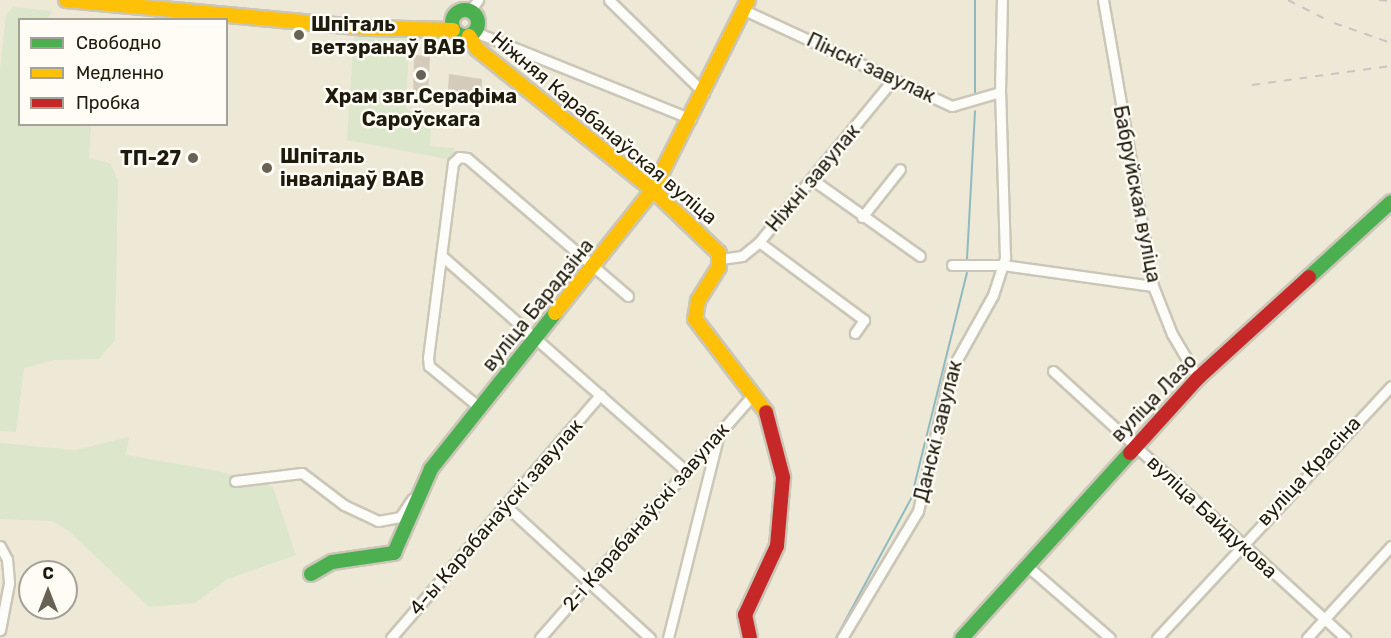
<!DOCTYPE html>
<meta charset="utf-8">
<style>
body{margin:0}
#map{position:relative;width:1391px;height:638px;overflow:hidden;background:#eee9d6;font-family:Rubik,sans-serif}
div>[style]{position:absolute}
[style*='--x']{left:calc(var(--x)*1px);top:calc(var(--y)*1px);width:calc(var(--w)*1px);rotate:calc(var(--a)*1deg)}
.green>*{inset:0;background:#dbe6ca}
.stream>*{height:2px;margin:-1px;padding:0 1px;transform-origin:1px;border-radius:1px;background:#8ebac0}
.building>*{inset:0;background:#d5cbbb}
.roads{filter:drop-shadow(2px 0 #cbc6b7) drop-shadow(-2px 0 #cbc6b7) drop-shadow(0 2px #cbc6b7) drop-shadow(0 -2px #cbc6b7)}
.street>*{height:9px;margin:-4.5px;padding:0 4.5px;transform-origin:4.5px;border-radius:4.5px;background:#fcfcf9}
.fast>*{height:14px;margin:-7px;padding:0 7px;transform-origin:7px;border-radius:7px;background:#4caf50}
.fast>.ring{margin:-7px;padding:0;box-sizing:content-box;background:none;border:14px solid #4caf50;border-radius:50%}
.slow>*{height:14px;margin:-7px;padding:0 7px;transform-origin:7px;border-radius:7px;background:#ffc107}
.jam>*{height:14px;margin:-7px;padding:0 7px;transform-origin:7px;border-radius:7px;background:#c62828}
.rail>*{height:2px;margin-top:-1px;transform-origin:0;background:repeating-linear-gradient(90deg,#c6c5c0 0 8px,transparent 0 16px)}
.dots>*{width:16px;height:16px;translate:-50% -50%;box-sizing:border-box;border:3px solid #fefcf5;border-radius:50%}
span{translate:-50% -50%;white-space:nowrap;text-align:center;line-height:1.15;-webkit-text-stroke:5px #fefcf5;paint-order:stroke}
.poi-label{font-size:20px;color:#1e1a0d;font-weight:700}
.left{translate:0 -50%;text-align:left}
.right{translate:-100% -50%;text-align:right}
.street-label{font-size:20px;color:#1e1a0d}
.legend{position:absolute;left:18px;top:18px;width:210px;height:108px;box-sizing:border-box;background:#fefcf5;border:2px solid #a4a298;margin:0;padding:8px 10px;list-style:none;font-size:18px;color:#1e1a0d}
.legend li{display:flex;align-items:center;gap:12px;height:30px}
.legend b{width:30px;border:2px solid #a4a298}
.north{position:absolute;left:18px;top:560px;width:60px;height:60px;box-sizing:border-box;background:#fefcf5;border:2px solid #a4a298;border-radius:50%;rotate:0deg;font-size:16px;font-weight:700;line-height:24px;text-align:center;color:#1e1a0d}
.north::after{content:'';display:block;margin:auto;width:21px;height:27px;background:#676253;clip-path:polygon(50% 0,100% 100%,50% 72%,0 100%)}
</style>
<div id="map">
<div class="green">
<i style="clip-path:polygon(13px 7px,52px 11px,47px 19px,20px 20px,20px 124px,91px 125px,89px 158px,110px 163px,118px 180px,115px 340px,99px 359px,55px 360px,24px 368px,16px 432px,0 431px,0 71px,6px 15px)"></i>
<i style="clip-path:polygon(354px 35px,409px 38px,406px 109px,431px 121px,430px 146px,455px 148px,452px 160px,347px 140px)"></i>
<i style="clip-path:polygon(129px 437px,126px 455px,218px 471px,273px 487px,296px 555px,228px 579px,195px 603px,149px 607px,69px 531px,52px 521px,0 519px,0 443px,76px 450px)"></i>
</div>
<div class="stream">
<i style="--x:975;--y:93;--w:93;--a:-90"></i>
<i style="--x:967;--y:259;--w:148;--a:-86.9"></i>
<i style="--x:836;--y:638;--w:158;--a:-61.7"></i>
<i style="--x:911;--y:499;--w:233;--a:-76.1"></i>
</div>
<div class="building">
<i style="clip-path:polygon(414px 55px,430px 56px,428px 95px,413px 94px)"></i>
<i style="clip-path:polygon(449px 74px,482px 79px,481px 102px,447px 104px)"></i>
</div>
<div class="roads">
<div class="street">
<i style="--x:609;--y:0;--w:133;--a:44.4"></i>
<i style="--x:1103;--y:0;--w:290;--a:80.1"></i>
<i style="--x:1153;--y:286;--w:52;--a:68.4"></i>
<i style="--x:1172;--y:334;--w:51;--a:59.4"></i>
<i style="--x:744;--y:10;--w:229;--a:24.8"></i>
<i style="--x:952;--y:106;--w:50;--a:-16.3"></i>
<i style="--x:470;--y:11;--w:14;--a:-54"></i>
<i style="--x:475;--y:32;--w:233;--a:21.9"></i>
<i style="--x:813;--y:180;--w:131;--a:35.4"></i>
<i style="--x:862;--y:217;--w:61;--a:-51.6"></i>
<i style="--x:759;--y:242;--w:131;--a:36.6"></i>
<i style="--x:864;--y:320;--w:16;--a:125"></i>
<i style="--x:442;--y:256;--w:322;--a:41.4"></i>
<i style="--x:721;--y:259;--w:21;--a:-8"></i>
<i style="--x:742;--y:256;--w:22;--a:-39"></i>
<i style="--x:759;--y:242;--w:212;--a:-50.5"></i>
<i style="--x:952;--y:265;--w:51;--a:0"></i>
<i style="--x:1003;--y:265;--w:151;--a:8"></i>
<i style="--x:1053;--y:371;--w:396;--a:42.4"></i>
<i style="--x:479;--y:407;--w:65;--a:-140.6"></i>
<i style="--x:429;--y:366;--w:8;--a:-97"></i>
<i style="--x:428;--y:358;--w:197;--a:-82.7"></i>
<i style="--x:453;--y:163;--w:8;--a:-45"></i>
<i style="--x:459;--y:157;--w:8;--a:7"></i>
<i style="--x:467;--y:158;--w:212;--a:40.6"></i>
<i style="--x:235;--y:481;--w:67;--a:-6.8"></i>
<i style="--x:302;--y:473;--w:53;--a:37.3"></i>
<i style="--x:344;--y:505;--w:38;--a:25"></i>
<i style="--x:378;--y:521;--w:22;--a:-10"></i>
<i style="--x:400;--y:517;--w:22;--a:-56"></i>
<i style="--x:507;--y:507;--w:194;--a:42.5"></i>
<i style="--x:0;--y:546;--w:15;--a:62"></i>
<i style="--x:7;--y:559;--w:24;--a:85"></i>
<i style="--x:9;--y:583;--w:48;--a:100.8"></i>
<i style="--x:1026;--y:565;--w:111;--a:41"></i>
<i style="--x:391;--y:638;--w:321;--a:-49.3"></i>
<i style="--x:540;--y:638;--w:322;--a:-48.8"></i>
<i style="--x:668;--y:638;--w:210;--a:-76"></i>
<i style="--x:842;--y:638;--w:148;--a:-59.1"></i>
<i style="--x:918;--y:511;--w:143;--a:-77"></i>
<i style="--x:950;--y:372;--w:88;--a:-60.8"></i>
<i style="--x:993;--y:295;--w:40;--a:-72"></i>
<i style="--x:1005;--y:257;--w:165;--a:-91.7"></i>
<i style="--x:1000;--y:92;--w:92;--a:-88.8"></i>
<i style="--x:1157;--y:638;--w:344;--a:-47.1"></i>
<i style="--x:1307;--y:638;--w:125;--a:-47.6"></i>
</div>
<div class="fast">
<i class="ring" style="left:452px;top:10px;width:12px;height:12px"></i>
<i style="--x:1309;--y:277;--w:111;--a:-42.4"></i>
<i style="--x:311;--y:574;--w:24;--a:-30"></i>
<i style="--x:332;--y:562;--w:63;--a:-8.3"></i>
<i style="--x:394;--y:553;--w:92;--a:-66.2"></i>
<i style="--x:431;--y:469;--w:199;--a:-51.5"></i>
<i style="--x:962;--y:638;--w:250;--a:-47.8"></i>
</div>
<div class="slow">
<i style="--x:66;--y:0;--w:303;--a:5.3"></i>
<i style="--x:368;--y:28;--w:85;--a:1.3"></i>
<i style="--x:469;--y:36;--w:15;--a:58"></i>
<i style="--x:477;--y:49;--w:226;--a:38.7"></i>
<i style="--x:653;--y:190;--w:91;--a:43.7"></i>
<i style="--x:719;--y:253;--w:14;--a:90"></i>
<i style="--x:719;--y:267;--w:40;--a:122"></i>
<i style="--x:698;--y:301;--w:18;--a:99"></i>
<i style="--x:695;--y:319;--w:117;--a:52.6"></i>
<i style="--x:555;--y:313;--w:157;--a:-51.5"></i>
<i style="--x:653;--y:190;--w:212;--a:-63.4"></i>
</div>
<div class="jam">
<i style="--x:1130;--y:453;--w:101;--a:-47.8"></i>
<i style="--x:1198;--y:378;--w:150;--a:-42.3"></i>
<i style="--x:750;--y:638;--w:24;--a:-102"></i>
<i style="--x:745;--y:615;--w:76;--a:-65.1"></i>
<i style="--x:777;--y:546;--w:69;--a:-85"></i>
<i style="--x:783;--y:477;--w:67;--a:-104.7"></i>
</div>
</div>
<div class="rail">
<i style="--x:1288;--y:0;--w:42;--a:27.2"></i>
<i style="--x:1379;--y:0;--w:12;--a:5"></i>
<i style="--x:1334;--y:23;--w:60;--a:19.3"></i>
<i style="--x:1252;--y:85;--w:140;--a:-7.8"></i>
</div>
<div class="dots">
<i style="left:299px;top:35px;background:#676253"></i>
<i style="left:421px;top:75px;background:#676253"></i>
<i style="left:193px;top:158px;background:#676253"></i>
<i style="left:267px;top:168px;background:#676253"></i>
</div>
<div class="poi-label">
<span class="left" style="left:311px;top:36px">Шпіталь<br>ветэранаў ВАВ</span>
<span style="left:421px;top:108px">Храм звг.Серафіма<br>Сароўскага</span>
<span class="left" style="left:280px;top:168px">Шпіталь<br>інвалідаў ВАВ</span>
<span class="right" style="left:181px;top:158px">ТП-27</span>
</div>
<div class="street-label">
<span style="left:871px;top:68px;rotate:25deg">Пінскі завулак</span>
<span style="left:604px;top:128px;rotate:40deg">Ніжняя Карабанаўская вуліца</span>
<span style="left:813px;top:178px;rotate:-50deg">Ніжні завулак</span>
<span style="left:1137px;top:194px;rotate:79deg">Бабруйская вуліца</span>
<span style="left:538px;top:305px;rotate:-51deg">вуліца Барадзіна</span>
<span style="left:1154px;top:398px;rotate:-46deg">вуліца Лазо</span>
<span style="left:938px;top:431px;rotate:-76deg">Данскі завулак</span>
<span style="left:1309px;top:471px;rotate:-47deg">вуліца Красіна</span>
<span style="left:496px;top:517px;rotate:-49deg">4-ы Карабанаўскі завулак</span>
<span style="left:646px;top:517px;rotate:-49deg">2-і Карабанаўскі завулак</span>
<span style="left:1212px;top:517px;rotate:43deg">вуліца Байдукова</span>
</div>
<ul class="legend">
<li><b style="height:8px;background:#4caf50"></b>Свободно</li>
<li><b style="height:8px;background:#ffc107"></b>Медленно</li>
<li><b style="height:8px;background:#c62828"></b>Пробка</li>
</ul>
<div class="north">С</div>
</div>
